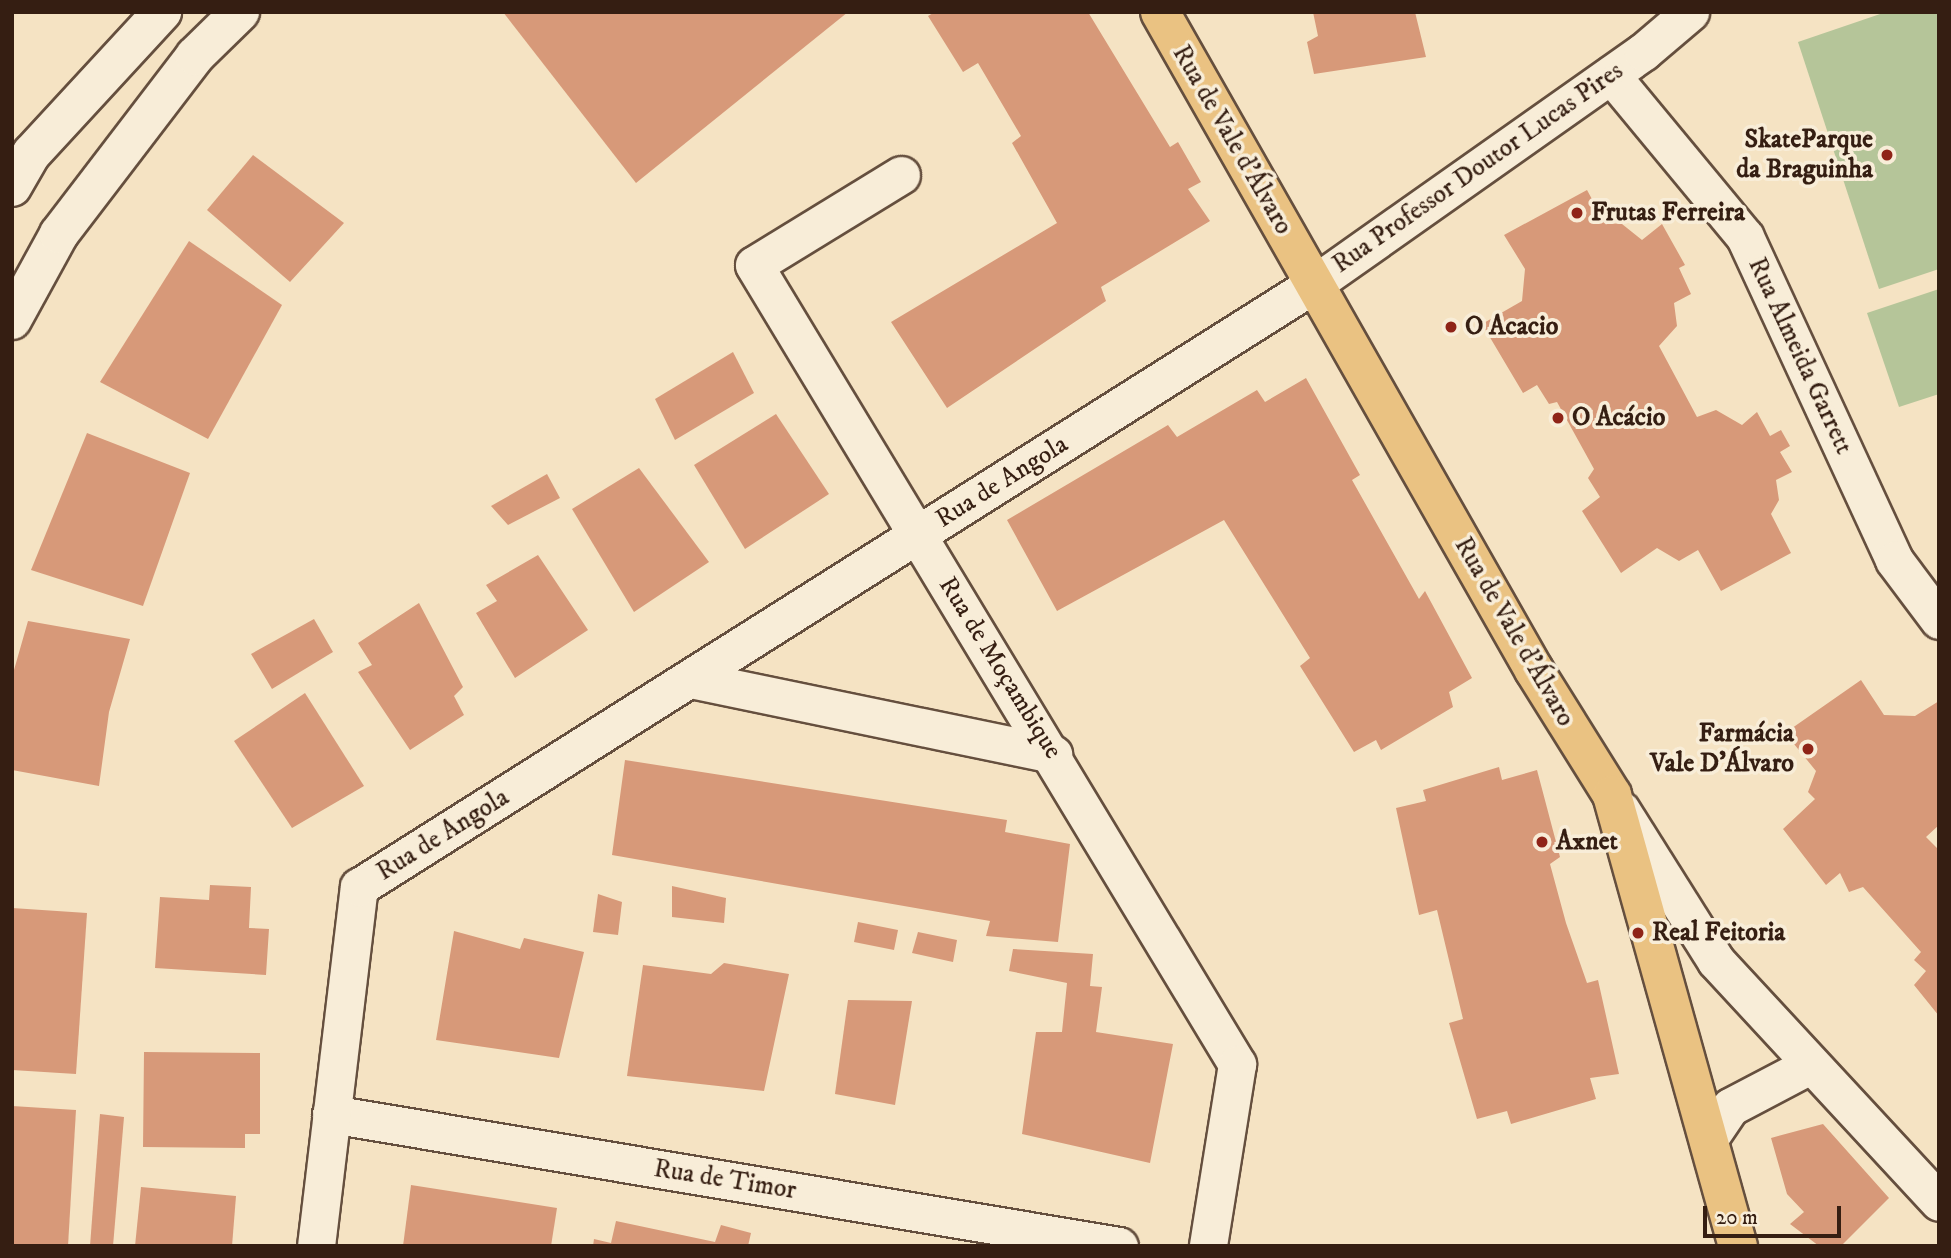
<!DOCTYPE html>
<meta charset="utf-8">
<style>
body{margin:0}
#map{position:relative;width:1951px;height:1258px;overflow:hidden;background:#f5e3c3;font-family:"IM FELL DW Pica",serif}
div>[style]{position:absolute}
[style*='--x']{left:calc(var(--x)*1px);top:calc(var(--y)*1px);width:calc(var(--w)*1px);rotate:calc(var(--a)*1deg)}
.green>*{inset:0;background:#b5c599}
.building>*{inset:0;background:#d79979}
.roads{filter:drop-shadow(2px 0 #654f3e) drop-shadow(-2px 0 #654f3e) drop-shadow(0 2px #654f3e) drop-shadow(0 -2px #654f3e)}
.street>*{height:37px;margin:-18.5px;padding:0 18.5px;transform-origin:18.5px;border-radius:18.5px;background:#f8edd8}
.secondary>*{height:38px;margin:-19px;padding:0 19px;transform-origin:19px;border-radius:19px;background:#f8edd8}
.primary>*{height:38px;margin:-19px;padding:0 19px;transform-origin:19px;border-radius:19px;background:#eac282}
.dots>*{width:19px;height:19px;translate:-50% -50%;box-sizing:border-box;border:4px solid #f8edd8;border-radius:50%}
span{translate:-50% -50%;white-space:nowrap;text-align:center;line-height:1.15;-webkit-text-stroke:7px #f8edd8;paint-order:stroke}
.street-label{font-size:26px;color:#351e12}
.poi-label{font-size:26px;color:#351e12;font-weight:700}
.right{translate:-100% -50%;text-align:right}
.left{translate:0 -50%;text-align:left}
.frame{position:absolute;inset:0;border:14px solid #351e12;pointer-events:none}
.scale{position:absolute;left:1703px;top:1206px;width:138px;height:32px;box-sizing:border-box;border:4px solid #351e12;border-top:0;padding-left:9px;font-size:21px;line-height:24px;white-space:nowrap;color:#351e12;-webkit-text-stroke:5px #f8edd8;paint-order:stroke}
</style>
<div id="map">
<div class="green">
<i style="clip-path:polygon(1886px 12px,1939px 12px,1939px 269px,1879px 289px,1798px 42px)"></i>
<i style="clip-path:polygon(1939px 289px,1939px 394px,1899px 407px,1867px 313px)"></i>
</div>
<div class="building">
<i style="clip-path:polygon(503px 12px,848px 12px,636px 183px)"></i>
<i style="clip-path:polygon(935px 12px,1088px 12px,1170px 147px,1178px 142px,1201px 182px,1188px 189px,1210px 221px,1101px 287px,1106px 301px,947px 408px,891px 322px,1057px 223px,1012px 143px,1021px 136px,978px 63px,963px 72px,928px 16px)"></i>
<i style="clip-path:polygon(1313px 12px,1415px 12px,1426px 57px,1314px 74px,1307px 42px,1318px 36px)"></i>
<i style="clip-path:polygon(253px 155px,344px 223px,290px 282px,207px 210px)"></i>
<i style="clip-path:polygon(1587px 190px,1605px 223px,1622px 224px,1642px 240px,1662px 224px,1685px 265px,1679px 268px,1691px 294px,1674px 303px,1677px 326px,1659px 346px,1697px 417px,1716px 410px,1742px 425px,1757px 412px,1770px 436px,1781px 430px,1790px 446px,1780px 452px,1792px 472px,1776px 480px,1779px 500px,1771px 514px,1791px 553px,1721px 591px,1698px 550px,1679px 561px,1657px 548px,1621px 573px,1582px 511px,1600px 497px,1588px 478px,1594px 469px,1557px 402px,1549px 404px,1537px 385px,1523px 393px,1482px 324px,1522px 301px,1525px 269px,1504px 235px)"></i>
<i style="clip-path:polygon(189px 241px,282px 305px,208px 439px,100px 382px)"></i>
<i style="clip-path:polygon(733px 352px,754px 393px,675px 440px,655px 399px)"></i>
<i style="clip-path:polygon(1306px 378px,1360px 475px,1352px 480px,1419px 599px,1425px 591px,1472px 678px,1449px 692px,1453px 707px,1381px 750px,1376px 740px,1354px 752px,1300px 666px,1310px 658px,1224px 520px,1057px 611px,1007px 520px,1168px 425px,1177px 437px,1257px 390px,1265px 402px)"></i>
<i style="clip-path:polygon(776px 414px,829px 494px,745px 549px,694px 465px)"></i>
<i style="clip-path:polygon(87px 433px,190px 473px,143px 606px,31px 570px)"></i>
<i style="clip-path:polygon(639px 468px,709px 562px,634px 612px,572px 509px)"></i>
<i style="clip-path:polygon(547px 474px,560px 498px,508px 525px,491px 506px)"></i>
<i style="clip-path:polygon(538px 555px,588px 630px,515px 678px,476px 613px,497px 601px,486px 585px)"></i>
<i style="clip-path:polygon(419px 603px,463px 687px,454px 696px,464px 715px,410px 750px,358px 672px,372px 665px,358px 643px)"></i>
<i style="clip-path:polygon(314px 619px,333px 652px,272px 689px,251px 654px)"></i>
<i style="clip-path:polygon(28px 621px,130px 639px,109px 712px,99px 786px,12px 770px,12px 677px)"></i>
<i style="clip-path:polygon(1861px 680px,1884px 715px,1915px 716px,1939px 701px,1939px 825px,1926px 837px,1939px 850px,1939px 1016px,1914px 985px,1926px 971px,1914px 960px,1921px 952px,1863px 887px,1849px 892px,1840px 873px,1826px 885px,1783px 829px,1815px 799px,1808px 792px,1816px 771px,1785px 733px)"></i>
<i style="clip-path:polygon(305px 693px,364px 786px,292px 828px,234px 741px)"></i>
<i style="clip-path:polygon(625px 760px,1007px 820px,1005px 832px,1070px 844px,1058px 942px,986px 936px,990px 921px,612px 855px)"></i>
<i style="clip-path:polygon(1499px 767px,1502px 780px,1537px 770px,1560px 857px,1550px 864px,1566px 923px,1587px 983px,1598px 980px,1619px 1074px,1590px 1078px,1596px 1099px,1511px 1124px,1507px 1111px,1477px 1119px,1449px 1023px,1463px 1019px,1437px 910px,1419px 915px,1396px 808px,1426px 801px,1423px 790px)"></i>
<i style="clip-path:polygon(210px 885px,251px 887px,249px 928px,269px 929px,266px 975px,155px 968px,160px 897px,209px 900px)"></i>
<i style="clip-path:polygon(672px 886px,726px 898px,724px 923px,672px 917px)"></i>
<i style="clip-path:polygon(598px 894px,622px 902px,618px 935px,593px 932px)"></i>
<i style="clip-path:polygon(12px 908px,87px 913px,76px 1074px,12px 1070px)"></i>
<i style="clip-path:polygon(858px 922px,898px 930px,894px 950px,854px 942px)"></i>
<i style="clip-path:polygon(454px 931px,520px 949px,524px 938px,584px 952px,559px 1058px,436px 1040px)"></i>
<i style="clip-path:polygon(918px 932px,957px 940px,953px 962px,912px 953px)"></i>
<i style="clip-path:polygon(1013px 949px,1093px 954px,1090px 986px,1102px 987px,1096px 1032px,1173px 1044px,1150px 1163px,1022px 1134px,1036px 1032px,1062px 1032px,1067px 983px,1009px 971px)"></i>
<i style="clip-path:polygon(724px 963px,789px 974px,764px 1091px,627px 1076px,643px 965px,711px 974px)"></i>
<i style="clip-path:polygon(848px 1000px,912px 1001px,895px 1105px,835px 1094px)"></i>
<i style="clip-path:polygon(144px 1052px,260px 1053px,260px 1134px,245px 1134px,245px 1148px,143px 1147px)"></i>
<i style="clip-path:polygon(12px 1106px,76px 1110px,68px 1246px,12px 1246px)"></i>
<i style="clip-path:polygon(100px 1114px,124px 1117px,113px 1246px,90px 1246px)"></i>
<i style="clip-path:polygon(1823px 1124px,1889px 1198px,1841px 1246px,1819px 1246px,1790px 1224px,1804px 1212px,1787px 1194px,1771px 1138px)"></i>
<i style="clip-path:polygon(411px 1185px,557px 1208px,551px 1246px,403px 1246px)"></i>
<i style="clip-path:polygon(141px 1187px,236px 1196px,232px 1246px,135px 1246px)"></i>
<i style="clip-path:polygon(616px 1221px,715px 1242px,721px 1225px,751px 1233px,748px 1246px,593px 1246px,594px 1239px,611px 1243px)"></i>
</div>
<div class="roads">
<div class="street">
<i style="--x:1611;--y:75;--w:210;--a:50.4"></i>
<i style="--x:1745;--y:237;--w:356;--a:65.2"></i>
<i style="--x:1894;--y:560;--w:75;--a:53.1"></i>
<i style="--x:901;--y:175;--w:172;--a:148.5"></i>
<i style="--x:754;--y:265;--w:934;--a:58.85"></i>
<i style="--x:1237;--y:1064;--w:184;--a:99.1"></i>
<i style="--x:690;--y:679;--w:371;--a:11.7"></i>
<i style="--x:1621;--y:810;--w:178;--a:57.8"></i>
<i style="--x:1716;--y:961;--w:328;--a:47.2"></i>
<i style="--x:331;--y:1114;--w:799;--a:9.51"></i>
<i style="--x:1708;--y:1140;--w:40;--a:-56"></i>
<i style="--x:1730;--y:1107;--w:90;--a:-27.7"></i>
<i style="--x:316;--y:1246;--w:362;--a:-83.2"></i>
<i style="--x:359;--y:887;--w:1129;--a:-32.27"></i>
<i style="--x:1314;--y:284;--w:403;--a:-35.2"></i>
<i style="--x:1643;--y:52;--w:62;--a:-40.4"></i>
</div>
<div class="secondary">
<i style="--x:12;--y:187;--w:39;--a:-60"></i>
<i style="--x:32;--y:153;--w:192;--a:-47.3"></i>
<i style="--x:12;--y:320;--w:98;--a:-61.3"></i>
<i style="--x:59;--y:234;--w:224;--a:-52.6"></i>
<i style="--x:195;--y:56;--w:63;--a:-44.4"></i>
</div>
<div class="primary">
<i style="--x:1160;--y:12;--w:757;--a:60.39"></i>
<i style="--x:1534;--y:670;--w:147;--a:58"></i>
<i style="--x:1612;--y:795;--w:468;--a:74.4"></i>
</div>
</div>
<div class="dots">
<i style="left:1887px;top:155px;background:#8f2418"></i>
<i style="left:1577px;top:213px;background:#8f2418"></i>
<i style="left:1451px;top:327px;background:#8f2418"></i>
<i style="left:1558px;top:418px;background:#8f2418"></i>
<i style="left:1808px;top:749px;background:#8f2418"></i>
<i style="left:1542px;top:842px;background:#8f2418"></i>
<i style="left:1638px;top:933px;background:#8f2418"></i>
</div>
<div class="street-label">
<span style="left:1232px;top:140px;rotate:60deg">Rua de Vale d'Álvaro</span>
<span style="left:1478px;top:168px;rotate:-35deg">Rua Professor Doutor Lucas Pires</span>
<span style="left:1800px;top:356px;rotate:65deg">Rua Almeida Garrett</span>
<span style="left:1002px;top:482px;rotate:-32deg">Rua de Angola</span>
<span style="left:1514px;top:632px;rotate:60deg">Rua de Vale d'Álvaro</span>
<span style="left:1000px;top:668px;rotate:58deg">Rua de Moçambique</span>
<span style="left:443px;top:835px;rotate:-32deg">Rua de Angola</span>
<span style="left:725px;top:1180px;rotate:9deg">Rua de Timor</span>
</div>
<div class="poi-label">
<span class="right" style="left:1873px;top:155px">SkateParque<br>da Braguinha</span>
<span class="left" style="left:1591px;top:213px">Frutas Ferreira</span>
<span class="left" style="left:1465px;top:327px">O Acacio</span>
<span class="left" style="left:1572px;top:418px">O Acácio</span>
<span class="right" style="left:1794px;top:749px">Farmácia<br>Vale D'Álvaro</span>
<span class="left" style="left:1556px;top:842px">Axnet</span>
<span class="left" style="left:1652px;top:933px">Real Feitoria</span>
</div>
<div class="frame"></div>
<div class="scale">20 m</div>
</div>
